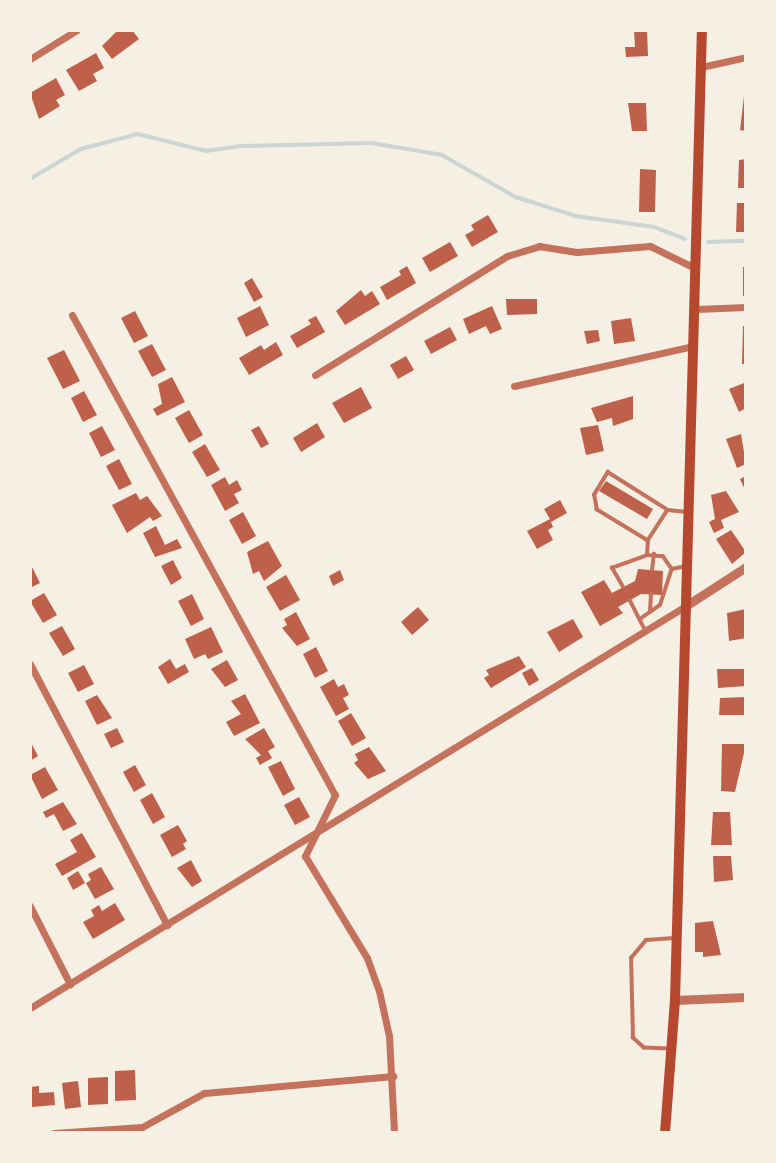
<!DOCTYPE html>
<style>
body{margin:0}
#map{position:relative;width:776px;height:1163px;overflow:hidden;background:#f6efe4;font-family:"Archivo Narrow",sans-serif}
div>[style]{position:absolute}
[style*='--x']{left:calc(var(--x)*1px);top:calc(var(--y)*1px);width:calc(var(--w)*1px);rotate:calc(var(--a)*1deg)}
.stream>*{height:3.5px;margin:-1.75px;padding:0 1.75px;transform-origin:1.75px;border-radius:1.75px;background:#c9d6d2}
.building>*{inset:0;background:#bf614a}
.service>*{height:3.5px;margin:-1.75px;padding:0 1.75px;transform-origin:1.75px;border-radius:1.75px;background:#c5725c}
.minor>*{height:7px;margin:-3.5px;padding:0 3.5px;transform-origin:3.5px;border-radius:3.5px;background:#c5725c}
.tertiary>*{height:9px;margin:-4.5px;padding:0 4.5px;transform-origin:4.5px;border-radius:4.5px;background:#c5725c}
.secondary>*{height:10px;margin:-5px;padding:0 5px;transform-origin:5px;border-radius:5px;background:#b5482f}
span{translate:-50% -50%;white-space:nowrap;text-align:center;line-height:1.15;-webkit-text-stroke:7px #f6efe4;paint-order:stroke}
.frame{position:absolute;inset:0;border:32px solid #f6efe4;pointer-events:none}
</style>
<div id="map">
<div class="stream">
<i style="--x:30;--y:179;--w:59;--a:-30.5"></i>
<i style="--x:81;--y:149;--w:59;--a:-14.7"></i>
<i style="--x:138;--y:134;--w:70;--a:14"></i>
<i style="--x:206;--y:151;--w:35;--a:-8"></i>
<i style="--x:241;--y:146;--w:131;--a:-1.3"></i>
<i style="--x:372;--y:143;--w:71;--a:9.7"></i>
<i style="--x:442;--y:155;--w:85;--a:29.6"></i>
<i style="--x:516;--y:197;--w:63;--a:17.6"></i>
<i style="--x:576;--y:216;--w:79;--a:8"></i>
<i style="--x:654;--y:227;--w:33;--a:21"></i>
<i style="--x:708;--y:242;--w:38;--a:-2"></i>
</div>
<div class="building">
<i style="clip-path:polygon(118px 30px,132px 30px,139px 39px,112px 59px,102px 46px)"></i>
<i style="clip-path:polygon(634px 30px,647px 30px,648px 56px,626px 57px,625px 47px,635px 47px)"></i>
<i style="clip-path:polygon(96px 53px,104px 68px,93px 74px,97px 81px,79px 91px,66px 70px)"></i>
<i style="clip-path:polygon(56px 78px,65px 95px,56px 100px,60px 106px,39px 119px,30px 93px)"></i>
<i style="clip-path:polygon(744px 96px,746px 96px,746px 131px,740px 130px)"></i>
<i style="clip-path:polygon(628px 103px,646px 103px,647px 131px,632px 131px)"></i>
<i style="clip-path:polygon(746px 159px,746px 188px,738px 188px,739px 160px)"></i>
<i style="clip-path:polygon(640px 169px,656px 170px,655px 212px,639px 212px)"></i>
<i style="clip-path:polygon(737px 203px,746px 203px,746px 232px,736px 232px)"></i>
<i style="clip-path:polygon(488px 215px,498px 232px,472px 247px,465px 235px,474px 230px,471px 225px)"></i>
<i style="clip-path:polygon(450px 242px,458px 256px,430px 272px,422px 258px)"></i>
<i style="clip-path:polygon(407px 266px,416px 283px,387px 300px,380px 287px,401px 275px,399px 271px)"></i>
<i style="clip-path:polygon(743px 267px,746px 267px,746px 296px,743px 296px)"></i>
<i style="clip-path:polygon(252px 278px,263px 297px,254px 302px,244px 283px)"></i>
<i style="clip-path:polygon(361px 290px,365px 296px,372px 291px,380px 304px,345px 325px,336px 311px)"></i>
<i style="clip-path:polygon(506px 299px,537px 299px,537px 314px,507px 315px)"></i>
<i style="clip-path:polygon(260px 306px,269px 325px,246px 337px,237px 318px)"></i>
<i style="clip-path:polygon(492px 306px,502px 329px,490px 334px,486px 326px,469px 334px,463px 319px)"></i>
<i style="clip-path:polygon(135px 311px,148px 336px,134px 343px,121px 318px)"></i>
<i style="clip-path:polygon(316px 316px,325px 332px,297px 348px,290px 336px,311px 324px,308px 320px)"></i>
<i style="clip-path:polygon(631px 318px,635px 341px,614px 344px,611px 321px)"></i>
<i style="clip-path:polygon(743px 326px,746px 326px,746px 364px,742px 364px)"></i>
<i style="clip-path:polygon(450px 327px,457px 340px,431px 354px,424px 341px)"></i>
<i style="clip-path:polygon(598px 330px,600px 341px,587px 344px,584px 331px)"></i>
<i style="clip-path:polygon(276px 342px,283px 355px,249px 375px,239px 358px,261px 345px,264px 350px)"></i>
<i style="clip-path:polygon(152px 344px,166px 370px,152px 377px,138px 351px)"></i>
<i style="clip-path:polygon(64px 350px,80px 381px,63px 389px,47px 358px)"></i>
<i style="clip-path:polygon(406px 356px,414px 370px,398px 379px,390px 365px)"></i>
<i style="clip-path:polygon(172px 377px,185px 402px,157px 416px,153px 409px,162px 404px,158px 384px)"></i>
<i style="clip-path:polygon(744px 383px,746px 408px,739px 412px,729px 389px)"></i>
<i style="clip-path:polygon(361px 387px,372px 408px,344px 423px,332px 403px)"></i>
<i style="clip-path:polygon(84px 391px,97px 415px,83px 422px,71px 398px)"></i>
<i style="clip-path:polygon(633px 396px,633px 419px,613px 426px,612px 418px,597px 422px,591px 408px)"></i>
<i style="clip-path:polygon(189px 410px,203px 435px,189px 443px,175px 418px)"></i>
<i style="clip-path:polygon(317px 423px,325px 437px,301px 452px,293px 438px)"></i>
<i style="clip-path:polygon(598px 425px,604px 451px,586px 455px,580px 428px)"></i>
<i style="clip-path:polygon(102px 426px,115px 450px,101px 457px,89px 433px)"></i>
<i style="clip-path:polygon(259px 426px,269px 444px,261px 448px,251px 430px)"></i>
<i style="clip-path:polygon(741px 434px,746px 464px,737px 468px,726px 439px)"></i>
<i style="clip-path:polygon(205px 444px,220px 470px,207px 477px,192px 452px)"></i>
<i style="clip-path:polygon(119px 459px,132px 484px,119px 490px,106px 466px)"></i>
<i style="clip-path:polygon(746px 476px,746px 492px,740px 479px)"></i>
<i style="clip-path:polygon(225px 477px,229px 485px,237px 480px,242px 490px,234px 494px,239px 503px,225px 511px,211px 485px)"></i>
<i style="clip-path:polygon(606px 481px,653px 509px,647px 519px,599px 491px)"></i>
<i style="clip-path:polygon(726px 491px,739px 512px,721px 520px,724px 528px,714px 533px,709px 522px,715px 519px,711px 495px)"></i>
<i style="clip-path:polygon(136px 493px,140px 500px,147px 496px,162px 516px,153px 521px,150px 517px,127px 533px,112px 505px)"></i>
<i style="clip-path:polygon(560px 500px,567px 513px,551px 522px,553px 527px,548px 530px,553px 540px,537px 549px,527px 531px,550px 519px,544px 509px)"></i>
<i style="clip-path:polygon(243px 512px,256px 536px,242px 544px,229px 520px)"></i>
<i style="clip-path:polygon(156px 526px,165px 545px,177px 539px,182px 548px,155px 557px,143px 533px)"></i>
<i style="clip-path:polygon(731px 530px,746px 552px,732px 564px,716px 539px)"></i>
<i style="clip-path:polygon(268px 541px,282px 566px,264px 581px,259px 571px,253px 574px,247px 552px)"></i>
<i style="clip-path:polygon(173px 560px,182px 578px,171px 585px,161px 566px)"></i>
<i style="clip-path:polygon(30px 563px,40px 583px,30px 588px)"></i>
<i style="clip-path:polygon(638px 569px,663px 571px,662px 595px,641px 594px,618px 607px,623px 613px,600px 626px,581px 592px,604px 580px,612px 593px,635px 581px)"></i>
<i style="clip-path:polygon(340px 570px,344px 580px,333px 586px,329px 576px)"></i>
<i style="clip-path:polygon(286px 575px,300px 600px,280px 611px,266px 587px)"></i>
<i style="clip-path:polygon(44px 593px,57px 615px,43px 623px,30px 601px)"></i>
<i style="clip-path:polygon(192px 594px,204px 619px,191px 626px,178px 601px)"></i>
<i style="clip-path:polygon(418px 607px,429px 620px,412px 635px,401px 622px)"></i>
<i style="clip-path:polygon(746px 609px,746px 638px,729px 641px,727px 613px)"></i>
<i style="clip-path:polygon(296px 612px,310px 639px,297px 646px,282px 628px,287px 625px,284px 619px)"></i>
<i style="clip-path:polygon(573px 619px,583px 637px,559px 652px,547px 632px)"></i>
<i style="clip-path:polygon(62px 626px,75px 649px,63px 656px,49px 633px)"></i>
<i style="clip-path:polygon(211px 627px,223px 652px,208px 659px,205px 654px,194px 659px,185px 639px)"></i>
<i style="clip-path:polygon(316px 647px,328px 671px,315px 678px,303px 654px)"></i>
<i style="clip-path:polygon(519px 656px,526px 667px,491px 688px,484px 678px,489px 675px,486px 670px)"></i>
<i style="clip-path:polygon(170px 659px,176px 669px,185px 664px,189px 672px,168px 684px,158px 667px)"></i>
<i style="clip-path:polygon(227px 660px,238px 680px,225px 687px,211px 669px)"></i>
<i style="clip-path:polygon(84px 665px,94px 684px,78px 692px,68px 673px)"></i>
<i style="clip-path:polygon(532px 668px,539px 680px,529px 686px,522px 673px)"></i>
<i style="clip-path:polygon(717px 669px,746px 669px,746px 686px,718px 688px)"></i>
<i style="clip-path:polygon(334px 679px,338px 687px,344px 684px,349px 695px,343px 698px,349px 709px,336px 716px,320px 687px)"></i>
<i style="clip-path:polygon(245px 694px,260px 723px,234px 736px,226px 722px,241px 714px,231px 701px)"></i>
<i style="clip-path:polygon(97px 695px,112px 718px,97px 725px,85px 701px)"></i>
<i style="clip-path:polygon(746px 697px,746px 715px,719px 715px,720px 698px)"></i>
<i style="clip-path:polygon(351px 713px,366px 738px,352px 746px,338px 721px)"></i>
<i style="clip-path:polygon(117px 728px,124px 742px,111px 748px,104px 734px)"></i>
<i style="clip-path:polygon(264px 728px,275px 747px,268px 751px,272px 758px,260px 765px,256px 758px,261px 755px,245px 739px)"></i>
<i style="clip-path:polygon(30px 741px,38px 756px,30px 761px)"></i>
<i style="clip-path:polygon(722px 744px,746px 744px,735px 792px,721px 791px)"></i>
<i style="clip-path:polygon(369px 747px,386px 771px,368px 779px,354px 763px,358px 760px,355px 754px)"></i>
<i style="clip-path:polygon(281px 761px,295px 789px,283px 796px,268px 767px)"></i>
<i style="clip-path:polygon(135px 765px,146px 785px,134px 792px,123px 772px)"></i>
<i style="clip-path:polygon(45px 767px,58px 790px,42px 799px,30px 775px)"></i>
<i style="clip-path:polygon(152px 793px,165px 817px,153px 824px,140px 800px)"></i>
<i style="clip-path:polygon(299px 797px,310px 817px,295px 825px,284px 805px)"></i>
<i style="clip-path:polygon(63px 802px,77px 824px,63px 831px,54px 814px,46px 818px,43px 812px)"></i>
<i style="clip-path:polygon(713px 812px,730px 812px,732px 845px,711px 845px)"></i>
<i style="clip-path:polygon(178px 825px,187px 841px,183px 844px,186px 849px,172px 857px,160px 835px)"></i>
<i style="clip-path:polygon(82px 833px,96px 857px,62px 876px,55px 864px,77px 852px,70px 840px)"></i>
<i style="clip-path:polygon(713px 856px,731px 856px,733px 880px,714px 882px)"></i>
<i style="clip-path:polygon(191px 860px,202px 881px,192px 887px,177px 868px)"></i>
<i style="clip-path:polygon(101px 867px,114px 889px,95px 899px,86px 883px,91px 880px,88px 874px)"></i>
<i style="clip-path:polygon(78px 871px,85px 883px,73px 890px,67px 878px)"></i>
<i style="clip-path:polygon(115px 903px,125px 920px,93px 939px,83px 922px,94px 916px,91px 910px,99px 905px,102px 911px)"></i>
<i style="clip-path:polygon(713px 921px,721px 955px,703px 957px,703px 952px,695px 952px,695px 923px)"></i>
<i style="clip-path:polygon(135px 1070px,136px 1100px,115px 1101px,115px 1071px)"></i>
<i style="clip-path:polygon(108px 1077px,108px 1104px,88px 1105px,88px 1078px)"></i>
<i style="clip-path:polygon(78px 1081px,81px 1107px,65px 1109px,62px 1083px)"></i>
<i style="clip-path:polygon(39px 1086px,39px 1093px,54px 1092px,55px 1105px,32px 1107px,30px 1087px)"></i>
</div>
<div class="service">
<i style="--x:668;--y:510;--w:37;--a:123"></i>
<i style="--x:648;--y:541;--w:60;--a:-148.7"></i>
<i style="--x:597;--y:510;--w:15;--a:-101"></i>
<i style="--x:594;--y:495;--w:27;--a:-59"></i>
<i style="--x:608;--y:472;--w:71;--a:32.3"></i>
<i style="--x:668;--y:510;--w:19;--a:6"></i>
<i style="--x:647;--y:555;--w:14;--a:-86"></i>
<i style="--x:652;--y:570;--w:16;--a:-83"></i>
<i style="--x:623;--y:587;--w:22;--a:-120"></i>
<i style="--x:612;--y:568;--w:37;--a:-20"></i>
<i style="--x:647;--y:555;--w:16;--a:4"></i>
<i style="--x:663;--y:556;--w:16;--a:55"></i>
<i style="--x:672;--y:569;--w:14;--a:-12"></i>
<i style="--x:630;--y:600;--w:33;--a:63"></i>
<i style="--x:650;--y:612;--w:18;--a:-87"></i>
<i style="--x:640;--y:619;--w:24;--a:-35"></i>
<i style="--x:660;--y:605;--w:38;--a:-72"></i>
<i style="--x:670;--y:1049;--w:26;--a:-178"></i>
<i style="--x:644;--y:1048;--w:15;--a:-138"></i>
<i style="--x:633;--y:1038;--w:80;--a:-91.4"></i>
<i style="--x:631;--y:958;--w:23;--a:-50"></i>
<i style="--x:646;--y:940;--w:28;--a:-4"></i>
</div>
<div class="minor">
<i style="--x:30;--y:59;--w:55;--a:-31.7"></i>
<i style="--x:701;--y:67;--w:46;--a:-12.5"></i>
<i style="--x:696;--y:309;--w:50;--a:-2.3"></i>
<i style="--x:72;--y:315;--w:547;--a:61.28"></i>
<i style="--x:335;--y:795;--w:68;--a:116.2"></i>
<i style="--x:305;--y:856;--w:119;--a:58.7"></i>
<i style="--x:367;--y:958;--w:35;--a:70"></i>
<i style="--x:379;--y:991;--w:46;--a:77.5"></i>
<i style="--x:389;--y:1036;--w:97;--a:87"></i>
<i style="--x:315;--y:375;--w:226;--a:-31.8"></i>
<i style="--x:507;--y:256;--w:34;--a:-17"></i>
<i style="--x:539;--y:246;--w:38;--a:9"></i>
<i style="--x:577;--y:252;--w:73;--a:-4.7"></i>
<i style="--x:650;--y:246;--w:50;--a:26.1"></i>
<i style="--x:514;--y:386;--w:183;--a:-12.6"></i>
<i style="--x:30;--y:664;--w:295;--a:62.3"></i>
<i style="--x:30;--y:906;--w:88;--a:62.9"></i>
<i style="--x:30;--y:1008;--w:771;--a:-31.52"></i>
<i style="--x:54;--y:1133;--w:88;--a:-3.9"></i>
<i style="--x:142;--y:1127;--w:71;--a:-28.7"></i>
<i style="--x:204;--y:1093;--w:190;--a:-5.1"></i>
</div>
<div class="tertiary">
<i style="--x:687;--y:605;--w:70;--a:-32.8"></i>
<i style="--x:675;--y:1000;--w:71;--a:-2.4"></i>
</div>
<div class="secondary">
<i style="--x:665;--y:1133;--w:133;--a:-85.7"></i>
<i style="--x:675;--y:1000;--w:970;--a:-88.41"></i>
</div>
<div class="frame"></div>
</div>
